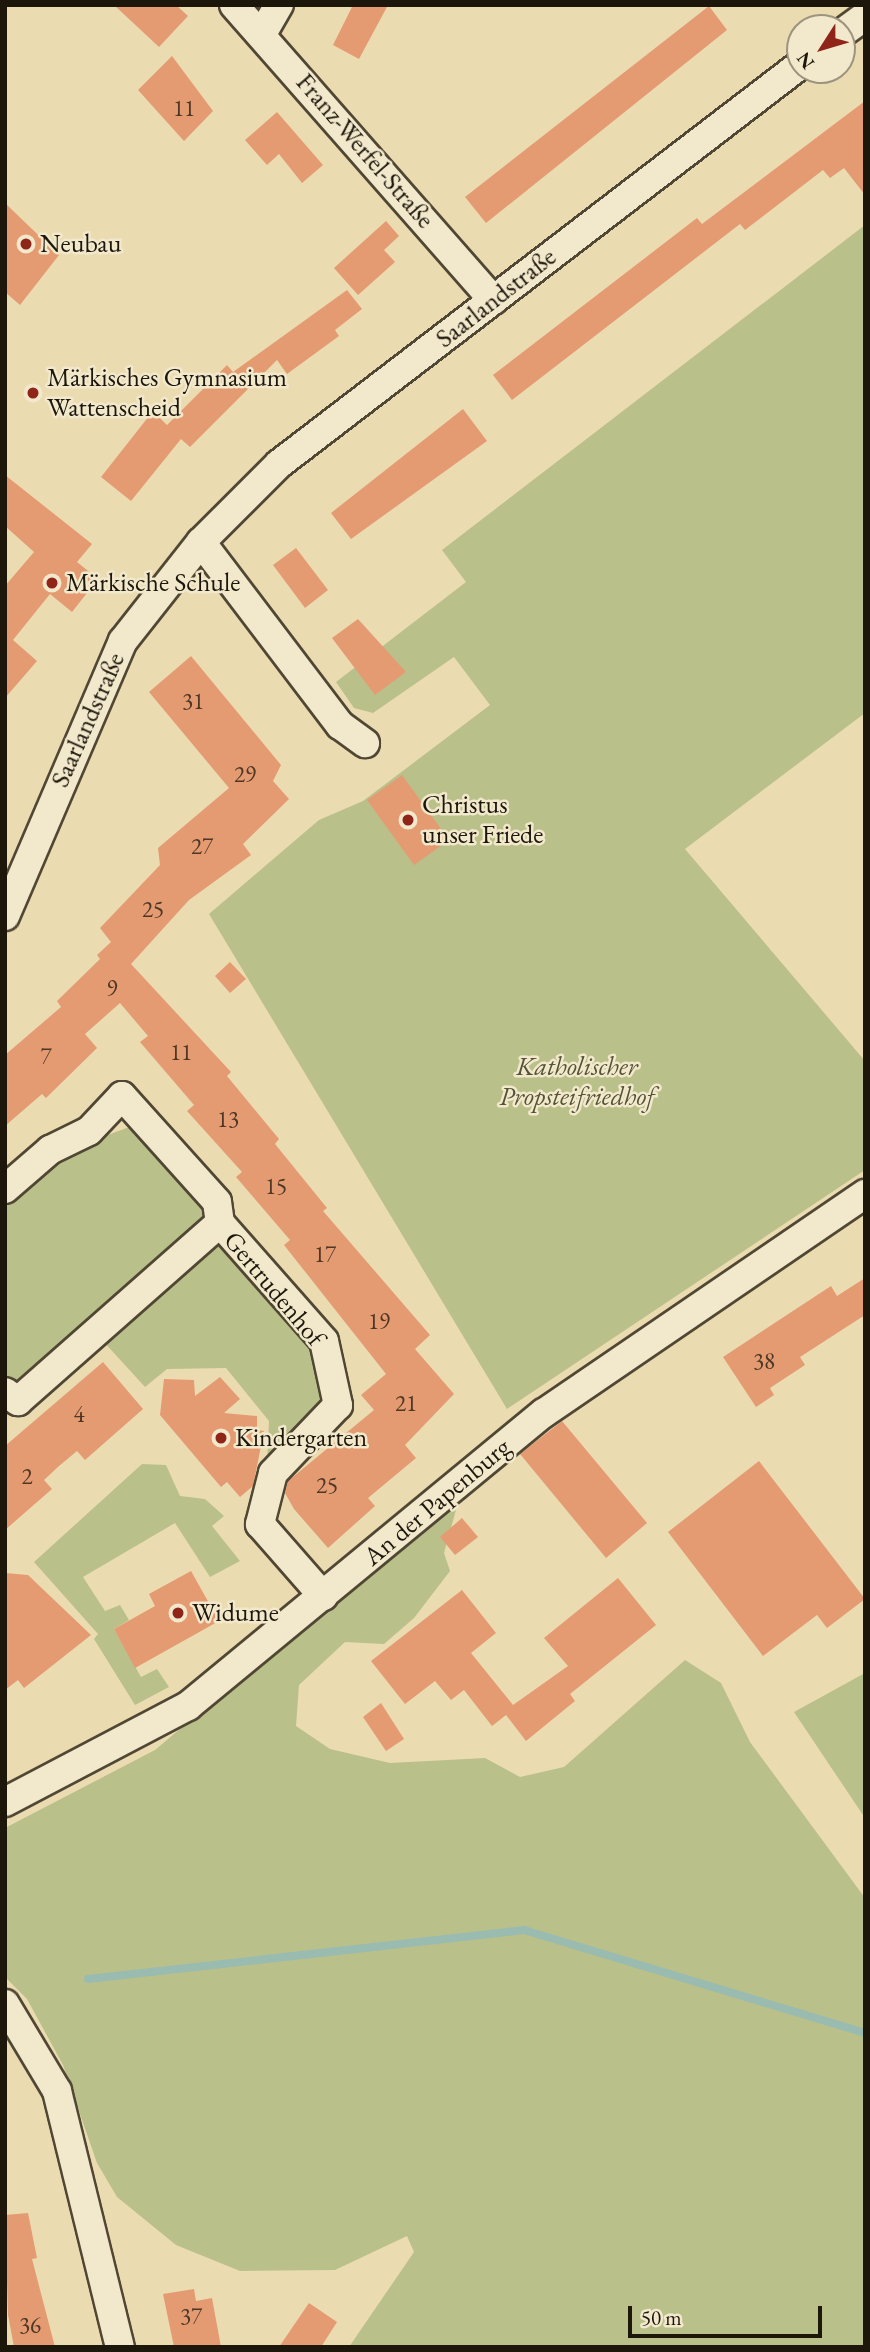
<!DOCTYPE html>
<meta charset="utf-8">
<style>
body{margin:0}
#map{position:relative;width:870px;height:2352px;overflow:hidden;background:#ebdbb1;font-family:"EB Garamond",serif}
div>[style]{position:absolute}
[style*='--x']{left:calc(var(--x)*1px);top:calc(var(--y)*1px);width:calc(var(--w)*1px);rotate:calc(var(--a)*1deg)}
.green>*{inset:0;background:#bac08a}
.stream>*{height:8px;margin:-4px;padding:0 4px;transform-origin:4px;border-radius:4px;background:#99bbb0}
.building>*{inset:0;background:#e49b72}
.roads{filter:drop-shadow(2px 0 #504734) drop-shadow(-2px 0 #504734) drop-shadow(0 2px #504734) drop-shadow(0 -2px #504734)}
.street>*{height:28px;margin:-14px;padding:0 14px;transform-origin:14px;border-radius:14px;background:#f2e8cc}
.dots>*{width:19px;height:19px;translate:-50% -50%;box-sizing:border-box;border:4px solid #f2e8cc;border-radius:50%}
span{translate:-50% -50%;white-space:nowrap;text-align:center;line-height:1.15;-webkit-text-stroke:5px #f2e8cc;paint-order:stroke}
.number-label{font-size:23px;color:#4f3725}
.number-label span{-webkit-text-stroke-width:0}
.street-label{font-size:26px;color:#1d160b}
.poi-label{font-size:26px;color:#1d160b}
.left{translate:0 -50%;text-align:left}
.park-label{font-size:26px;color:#545237;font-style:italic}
.frame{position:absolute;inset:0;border:7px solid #1d160b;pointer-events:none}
.north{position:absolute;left:786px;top:14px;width:70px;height:70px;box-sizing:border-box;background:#f2e8cc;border:2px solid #9d947f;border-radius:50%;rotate:233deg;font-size:19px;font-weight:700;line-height:28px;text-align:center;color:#1d160b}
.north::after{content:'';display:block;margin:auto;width:24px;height:32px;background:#8f2418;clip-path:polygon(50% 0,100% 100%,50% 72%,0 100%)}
.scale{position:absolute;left:628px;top:2306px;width:194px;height:32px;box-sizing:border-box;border:4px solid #1d160b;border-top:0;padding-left:9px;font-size:21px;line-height:24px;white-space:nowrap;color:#1d160b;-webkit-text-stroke:5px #f2e8cc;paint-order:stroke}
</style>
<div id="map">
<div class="green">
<i style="clip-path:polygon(865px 225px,865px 713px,685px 849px,865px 1061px,865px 1170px,507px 1409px,209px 914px,319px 820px,363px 801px,490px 705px,454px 657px,373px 713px,354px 708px,336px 682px,466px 582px,442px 550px)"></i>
<i style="clip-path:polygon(132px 1126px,313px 1340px,327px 1403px,267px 1463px,269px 1421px,226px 1368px,167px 1369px,145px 1387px,92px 1329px,24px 1389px,5px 1384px,5px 1197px,48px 1157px)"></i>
<i style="clip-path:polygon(142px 1464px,166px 1465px,180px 1496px,205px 1499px,224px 1516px,212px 1526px,240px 1561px,210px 1577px,175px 1523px,83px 1577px,105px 1611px,120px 1605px,129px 1620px,114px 1629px,141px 1677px,157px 1669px,169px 1687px,135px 1705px,94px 1639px,98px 1634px,34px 1562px)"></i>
<i style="clip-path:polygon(461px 1492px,444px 1553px,450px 1571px,414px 1618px,384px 1644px,345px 1642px,299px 1685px,296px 1726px,330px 1749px,390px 1763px,485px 1758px,520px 1777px,564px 1767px,685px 1660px,721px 1683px,750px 1742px,865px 1898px,865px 2347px,349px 2347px,414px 2252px,407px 2236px,335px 2270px,240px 2271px,176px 2245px,117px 2197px,97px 2163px,63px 2065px,27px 1999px,5px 1977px,5px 1828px,155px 1750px)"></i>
<i style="clip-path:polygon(865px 1673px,865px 1818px,794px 1712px)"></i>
</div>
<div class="stream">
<i style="--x:88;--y:1979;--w:439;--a:-6.4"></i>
<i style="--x:524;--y:1930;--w:356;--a:16.8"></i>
</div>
<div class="building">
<i style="clip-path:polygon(114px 5px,176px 5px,188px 16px,159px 47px)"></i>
<i style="clip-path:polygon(353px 5px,388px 5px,359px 59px,333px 45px)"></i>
<i style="clip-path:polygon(709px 6px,727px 30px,486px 223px,465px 197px)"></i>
<i style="clip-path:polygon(172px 56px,213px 111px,184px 141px,138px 90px)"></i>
<i style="clip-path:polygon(865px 101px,865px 195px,844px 168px,830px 178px,823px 170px,745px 230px,740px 224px,512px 400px,493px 375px,697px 218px,702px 224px)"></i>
<i style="clip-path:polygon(277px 112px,323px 165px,302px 183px,279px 154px,267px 165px,245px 140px)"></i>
<i style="clip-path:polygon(5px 203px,59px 255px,20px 305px,5px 292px)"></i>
<i style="clip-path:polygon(386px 221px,399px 236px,384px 250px,395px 262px,358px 295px,334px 268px)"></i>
<i style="clip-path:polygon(347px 290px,362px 309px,335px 330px,339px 336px,287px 374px,277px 360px,190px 447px,181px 439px,131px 501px,101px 477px,153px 411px,167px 425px,227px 365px,233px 372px)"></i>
<i style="clip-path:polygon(463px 409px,487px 441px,351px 539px,331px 513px)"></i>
<i style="clip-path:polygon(5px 475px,92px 544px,77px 562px,98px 579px,72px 612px,50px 594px,13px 640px,37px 661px,5px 698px,5px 586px,34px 552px,5px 526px)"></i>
<i style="clip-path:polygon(296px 548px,328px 590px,305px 608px,273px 565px)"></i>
<i style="clip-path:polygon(358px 619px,406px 672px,375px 695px,332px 638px)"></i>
<i style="clip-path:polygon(191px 656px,281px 765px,273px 781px,289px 799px,243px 844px,251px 855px,189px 900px,131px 964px,231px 1072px,227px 1076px,279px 1139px,275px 1144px,327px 1208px,323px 1211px,430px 1335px,415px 1349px,454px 1394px,405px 1445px,416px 1458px,368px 1498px,375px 1506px,328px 1548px,294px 1509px,285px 1493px,288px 1481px,374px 1410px,361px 1395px,386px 1374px,284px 1245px,290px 1240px,236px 1177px,242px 1172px,187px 1111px,194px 1105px,140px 1042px,148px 1036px,120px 1003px,85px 1034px,97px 1048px,46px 1098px,42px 1094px,5px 1126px,5px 1055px,61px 1007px,57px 1001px,100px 959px,97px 955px,111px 942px,100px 928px,160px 865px,158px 848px,229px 788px,149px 692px)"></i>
<i style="clip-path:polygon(402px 775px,449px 840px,414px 865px,367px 800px)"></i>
<i style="clip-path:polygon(230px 962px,246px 979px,230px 993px,215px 976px)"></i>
<i style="clip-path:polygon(865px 1278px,865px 1315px,800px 1357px,805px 1365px,770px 1388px,774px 1395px,756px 1407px,723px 1357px,831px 1286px,837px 1296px)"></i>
<i style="clip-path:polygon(103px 1362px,143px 1409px,85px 1460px,77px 1451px,59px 1466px,44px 1480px,52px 1489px,5px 1530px,5px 1446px)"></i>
<i style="clip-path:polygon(220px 1377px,240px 1399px,224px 1413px,257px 1416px,257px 1430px,264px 1431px,253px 1486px,240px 1497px,227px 1482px,221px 1487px,160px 1415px,164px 1379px,194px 1380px,195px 1396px)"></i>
<i style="clip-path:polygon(562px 1421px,647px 1523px,606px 1558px,520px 1454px)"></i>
<i style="clip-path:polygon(759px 1461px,865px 1599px,827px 1628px,817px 1615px,763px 1656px,668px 1532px)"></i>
<i style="clip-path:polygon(462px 1518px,478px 1537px,455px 1555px,440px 1537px)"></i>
<i style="clip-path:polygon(191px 1571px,219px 1621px,135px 1668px,114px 1629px,155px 1606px,149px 1594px)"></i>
<i style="clip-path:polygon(5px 1573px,28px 1575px,91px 1635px,24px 1688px,18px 1680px,5px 1690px)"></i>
<i style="clip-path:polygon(618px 1578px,656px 1625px,570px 1694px,575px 1701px,526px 1741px,506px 1715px,492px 1726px,464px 1690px,451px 1700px,435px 1681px,405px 1704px,371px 1661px,462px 1590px,496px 1633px,471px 1653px,513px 1705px,568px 1666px,544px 1638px)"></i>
<i style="clip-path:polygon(381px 1703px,404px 1739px,386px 1751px,363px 1717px)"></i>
<i style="clip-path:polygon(28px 2213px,37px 2258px,32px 2259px,55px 2347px,14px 2347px,8px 2315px,5px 2215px)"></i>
<i style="clip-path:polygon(194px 2289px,196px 2301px,212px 2298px,221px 2347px,174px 2347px,163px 2294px)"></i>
<i style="clip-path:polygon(309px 2303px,337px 2322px,321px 2347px,279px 2347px)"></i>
</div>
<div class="roads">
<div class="street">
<i style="--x:234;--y:5;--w:393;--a:48.7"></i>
<i style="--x:842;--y:33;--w:29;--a:-36"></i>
<i style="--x:262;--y:34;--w:34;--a:-60"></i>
<i style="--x:201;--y:542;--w:230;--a:52.8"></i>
<i style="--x:340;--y:725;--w:31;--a:36"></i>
<i style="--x:5;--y:916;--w:299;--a:-66.8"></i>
<i style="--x:123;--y:641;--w:126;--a:-51.8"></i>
<i style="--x:201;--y:542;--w:110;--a:-45"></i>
<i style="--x:279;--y:464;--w:656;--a:-37.45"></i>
<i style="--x:5;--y:1189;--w:60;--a:-40.9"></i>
<i style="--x:50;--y:1150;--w:43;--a:-26"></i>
<i style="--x:89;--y:1131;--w:48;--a:-46.7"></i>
<i style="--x:122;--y:1096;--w:142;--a:48.1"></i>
<i style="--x:217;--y:1202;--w:21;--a:82"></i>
<i style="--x:220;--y:1223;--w:157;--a:48.6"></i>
<i style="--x:324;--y:1341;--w:66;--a:77.7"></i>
<i style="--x:338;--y:1405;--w:94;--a:133.7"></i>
<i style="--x:273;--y:1473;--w:53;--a:104.3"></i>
<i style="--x:260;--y:1524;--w:96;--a:48.8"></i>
<i style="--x:5;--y:1392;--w:16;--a:35"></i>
<i style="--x:18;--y:1401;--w:269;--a:-41.4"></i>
<i style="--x:5;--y:1802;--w:207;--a:-27.7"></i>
<i style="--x:188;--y:1706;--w:461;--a:-39.5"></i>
<i style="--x:544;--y:1413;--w:389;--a:-34.3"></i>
<i style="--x:5;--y:2004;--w:101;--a:59.1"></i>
<i style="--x:57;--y:2091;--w:264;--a:76.2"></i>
</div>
</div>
<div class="dots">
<i style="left:26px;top:244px;background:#8f2418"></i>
<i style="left:33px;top:393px;background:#8f2418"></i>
<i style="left:52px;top:583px;background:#8f2418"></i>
<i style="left:408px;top:820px;background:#8f2418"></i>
<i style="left:221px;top:1438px;background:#8f2418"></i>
<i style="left:178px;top:1613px;background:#8f2418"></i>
</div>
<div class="number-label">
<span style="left:184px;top:108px">11</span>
<span style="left:193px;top:701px">31</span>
<span style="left:245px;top:774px">29</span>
<span style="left:202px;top:846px">27</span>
<span style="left:153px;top:909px">25</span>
<span style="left:112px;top:988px">9</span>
<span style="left:181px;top:1052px">11</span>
<span style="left:46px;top:1056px">7</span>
<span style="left:228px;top:1119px">13</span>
<span style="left:276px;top:1186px">15</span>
<span style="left:325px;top:1254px">17</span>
<span style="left:379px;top:1321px">19</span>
<span style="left:764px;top:1361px">38</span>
<span style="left:406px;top:1403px">21</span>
<span style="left:79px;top:1414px">4</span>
<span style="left:27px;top:1476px">2</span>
<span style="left:327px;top:1485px">25</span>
<span style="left:191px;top:2316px">37</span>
<span style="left:30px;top:2325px">36</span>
</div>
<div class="street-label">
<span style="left:365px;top:151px;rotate:49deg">Franz-Werfel-Straße</span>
<span style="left:496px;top:298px;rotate:-38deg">Saarlandstraße</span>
<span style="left:88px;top:720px;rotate:-66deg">Saarlandstraße</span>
<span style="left:274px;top:1289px;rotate:50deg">Gertrudenhof</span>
<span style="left:437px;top:1502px;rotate:-40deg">An der Papenburg</span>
</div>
<div class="poi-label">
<span class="left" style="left:40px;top:244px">Neubau</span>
<span class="left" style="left:47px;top:393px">Märkisches Gymnasium<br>Wattenscheid</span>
<span class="left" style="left:66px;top:583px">Märkische Schule</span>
<span class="left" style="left:422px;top:820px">Christus<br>unser Friede</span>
<span class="left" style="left:235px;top:1438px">Kindergarten</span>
<span class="left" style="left:192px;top:1613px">Widume</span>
</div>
<div class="park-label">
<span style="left:577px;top:1082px">Katholischer<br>Propsteifriedhof</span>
</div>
<div class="frame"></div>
<div class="north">N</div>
<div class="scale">50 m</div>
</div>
